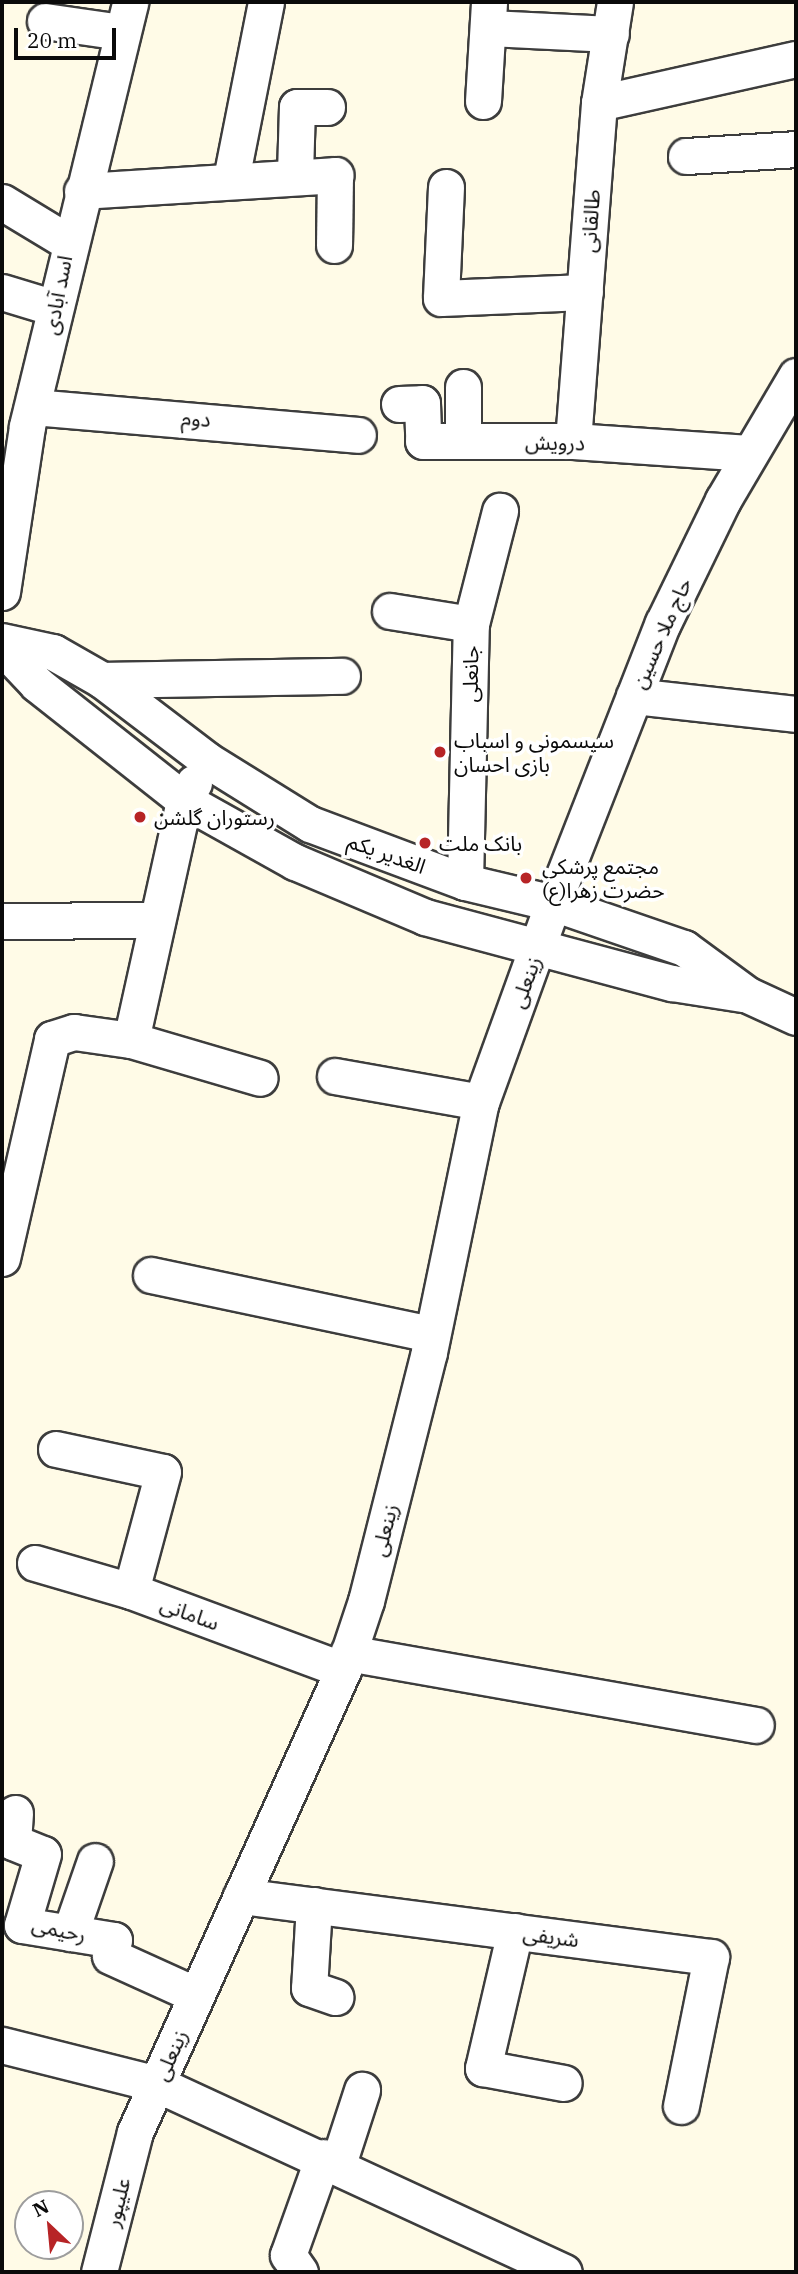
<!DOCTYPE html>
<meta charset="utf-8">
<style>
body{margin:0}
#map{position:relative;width:798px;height:2274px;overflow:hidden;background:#fffbe7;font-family:"IBM Plex Serif","Noto Sans Arabic",serif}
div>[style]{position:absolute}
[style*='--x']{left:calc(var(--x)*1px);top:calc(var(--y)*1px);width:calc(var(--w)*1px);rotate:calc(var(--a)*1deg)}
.roads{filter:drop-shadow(2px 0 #3d3d3d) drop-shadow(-2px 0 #3d3d3d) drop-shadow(0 2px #3d3d3d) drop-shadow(0 -2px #3d3d3d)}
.minor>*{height:35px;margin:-17.5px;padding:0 17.5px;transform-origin:17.5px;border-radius:17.5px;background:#fff}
.dots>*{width:19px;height:19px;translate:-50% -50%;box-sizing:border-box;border:4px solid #fff;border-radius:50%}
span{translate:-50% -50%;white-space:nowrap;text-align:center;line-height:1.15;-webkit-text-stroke:7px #fff;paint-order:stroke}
.street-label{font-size:21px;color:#0a0a0a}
.poi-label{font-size:21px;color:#0a0a0a}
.left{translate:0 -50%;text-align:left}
.frame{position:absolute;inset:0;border:4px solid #0a0a0a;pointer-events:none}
.north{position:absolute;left:14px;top:2190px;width:70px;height:70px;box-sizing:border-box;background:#fff;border:2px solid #9d9d9d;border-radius:50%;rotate:334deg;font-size:19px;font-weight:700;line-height:28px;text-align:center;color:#0a0a0a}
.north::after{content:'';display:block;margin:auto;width:24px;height:32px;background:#b72426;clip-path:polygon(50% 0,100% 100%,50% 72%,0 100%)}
.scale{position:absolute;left:14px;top:28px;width:102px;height:32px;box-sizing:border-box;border:4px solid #0a0a0a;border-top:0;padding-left:9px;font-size:21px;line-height:24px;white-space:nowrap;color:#0a0a0a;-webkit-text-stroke:5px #fff;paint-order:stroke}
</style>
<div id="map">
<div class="roads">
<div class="minor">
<i style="--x:45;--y:21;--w:77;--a:8.2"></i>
<i style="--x:489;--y:28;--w:122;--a:2.8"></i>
<i style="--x:483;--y:101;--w:99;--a:-86.5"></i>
<i style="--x:599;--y:103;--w:202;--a:-12.6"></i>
<i style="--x:686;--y:156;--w:110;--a:-3.6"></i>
<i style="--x:295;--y:174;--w:67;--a:-88.3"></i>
<i style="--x:297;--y:107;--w:30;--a:0"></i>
<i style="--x:231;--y:179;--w:180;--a:-78.8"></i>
<i style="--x:446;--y:187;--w:111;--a:92.6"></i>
<i style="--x:441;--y:298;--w:144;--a:-2.4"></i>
<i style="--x:82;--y:191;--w:254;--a:-3.6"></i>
<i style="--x:335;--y:175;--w:70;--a:90.8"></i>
<i style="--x:2;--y:202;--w:77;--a:31.2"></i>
<i style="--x:2;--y:292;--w:55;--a:16.8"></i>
<i style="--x:463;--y:387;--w:54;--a:90"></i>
<i style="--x:399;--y:404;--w:23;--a:-2"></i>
<i style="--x:422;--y:403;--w:38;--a:88"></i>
<i style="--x:423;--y:441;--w:150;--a:0"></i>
<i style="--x:573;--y:441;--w:176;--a:3.9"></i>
<i style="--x:33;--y:407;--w:326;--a:4.9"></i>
<i style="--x:573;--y:441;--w:339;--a:-85.6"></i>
<i style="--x:599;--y:103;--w:102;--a:-81"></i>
<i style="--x:2;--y:592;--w:168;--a:-81.4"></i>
<i style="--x:27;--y:426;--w:436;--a:-76.3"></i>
<i style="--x:390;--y:611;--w:82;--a:9.1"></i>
<i style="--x:2;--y:641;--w:52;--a:12.2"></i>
<i style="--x:53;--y:652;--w:56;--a:29.7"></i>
<i style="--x:102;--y:680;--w:132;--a:37.3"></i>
<i style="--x:207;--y:760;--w:121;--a:31.9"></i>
<i style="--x:310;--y:824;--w:165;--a:20.5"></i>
<i style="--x:465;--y:882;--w:90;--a:13.4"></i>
<i style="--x:553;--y:903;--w:139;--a:19"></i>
<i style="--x:684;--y:948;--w:79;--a:36.3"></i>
<i style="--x:748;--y:995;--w:53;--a:24.6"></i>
<i style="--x:2;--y:647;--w:51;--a:46.6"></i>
<i style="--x:37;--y:684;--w:187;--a:38.3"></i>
<i style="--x:184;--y:800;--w:127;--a:29.2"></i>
<i style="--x:295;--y:862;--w:141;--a:22.9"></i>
<i style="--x:425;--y:917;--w:256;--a:15"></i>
<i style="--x:672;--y:983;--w:71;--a:8.9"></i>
<i style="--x:102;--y:680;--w:240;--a:-1"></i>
<i style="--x:634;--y:696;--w:163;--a:6.3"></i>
<i style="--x:465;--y:882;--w:258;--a:-88.7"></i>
<i style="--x:471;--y:624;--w:117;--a:-75.6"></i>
<i style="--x:2;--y:921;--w:155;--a:-0.4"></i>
<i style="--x:131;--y:1040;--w:246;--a:-77.5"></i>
<i style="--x:184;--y:800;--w:20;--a:-60"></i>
<i style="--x:335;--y:1076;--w:148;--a:10.1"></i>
<i style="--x:2;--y:1258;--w:225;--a:-77.1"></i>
<i style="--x:52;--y:1039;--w:23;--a:-18"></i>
<i style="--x:74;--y:1032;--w:58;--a:8"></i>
<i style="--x:131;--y:1040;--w:134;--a:16.4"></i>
<i style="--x:151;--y:1275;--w:287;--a:11.9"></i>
<i style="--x:56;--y:1449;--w:109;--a:12.1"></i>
<i style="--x:163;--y:1472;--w:123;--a:105.1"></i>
<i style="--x:35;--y:1563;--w:100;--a:16.3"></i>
<i style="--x:131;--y:1591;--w:226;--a:20.4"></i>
<i style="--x:348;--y:1653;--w:414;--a:10"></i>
<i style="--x:15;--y:1813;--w:29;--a:94"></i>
<i style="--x:13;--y:1842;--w:32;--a:22"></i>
<i style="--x:43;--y:1854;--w:74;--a:106.5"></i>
<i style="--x:22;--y:1925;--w:93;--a:9.3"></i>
<i style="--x:114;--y:1940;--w:16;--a:104"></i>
<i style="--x:110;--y:1956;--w:94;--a:24.4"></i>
<i style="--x:241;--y:1896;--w:474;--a:7.4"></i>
<i style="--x:711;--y:1957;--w:152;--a:101.4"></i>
<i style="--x:314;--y:1905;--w:83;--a:93.4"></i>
<i style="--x:309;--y:1988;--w:28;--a:19"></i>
<i style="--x:515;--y:1931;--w:141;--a:103.1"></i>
<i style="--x:483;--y:2068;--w:82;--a:10.5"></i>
<i style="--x:70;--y:1933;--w:76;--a:-70.9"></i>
<i style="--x:2;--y:2045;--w:160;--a:14.1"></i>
<i style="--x:157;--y:2084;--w:448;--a:24.8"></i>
<i style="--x:338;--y:2164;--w:78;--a:-72"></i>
<i style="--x:99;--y:2272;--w:145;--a:-75.6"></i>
<i style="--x:135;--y:2132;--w:507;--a:-65.76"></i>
<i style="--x:343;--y:1670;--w:73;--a:-71.6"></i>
<i style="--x:366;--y:1601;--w:257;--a:-75.8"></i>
<i style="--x:429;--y:1352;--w:255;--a:-78.3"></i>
<i style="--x:481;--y:1102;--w:212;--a:-70.1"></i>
<i style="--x:553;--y:903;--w:301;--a:-68.6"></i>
<i style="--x:663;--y:623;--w:137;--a:-64"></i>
<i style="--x:723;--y:500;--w:144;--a:-59.5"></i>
<i style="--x:300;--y:2272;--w:21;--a:-125"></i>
<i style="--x:288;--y:2255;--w:104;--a:-70.3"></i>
</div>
</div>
<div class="dots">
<i style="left:440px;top:752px;background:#b72426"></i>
<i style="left:140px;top:817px;background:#b72426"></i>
<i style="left:425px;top:843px;background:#b72426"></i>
<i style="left:526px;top:878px;background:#b72426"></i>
</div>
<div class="street-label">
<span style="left:590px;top:221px;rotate:-86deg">طالقانی</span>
<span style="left:57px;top:295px;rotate:-79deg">اسد آبادی</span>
<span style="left:196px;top:418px;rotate:4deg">دوم</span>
<span style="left:555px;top:442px;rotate:1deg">درویش</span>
<span style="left:661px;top:633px;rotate:-66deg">حاج ملا حسین</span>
<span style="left:470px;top:674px;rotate:-89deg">جانعلی</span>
<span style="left:387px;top:853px;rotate:20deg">الغدیر یکم</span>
<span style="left:525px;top:982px;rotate:-70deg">زینعلی</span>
<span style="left:384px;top:1530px;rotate:-76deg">زینعلی</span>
<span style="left:190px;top:1613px;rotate:20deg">سامانی</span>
<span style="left:59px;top:1929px;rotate:12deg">رحیمی</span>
<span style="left:551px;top:1936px;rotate:7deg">شریفی</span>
<span style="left:170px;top:2055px;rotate:-66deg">زینعلی</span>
<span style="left:117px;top:2202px;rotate:-76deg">علیپور</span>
</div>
<div class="poi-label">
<span class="left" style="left:454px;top:752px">سیسمونی و اسباب<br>بازی احسان</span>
<span class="left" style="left:154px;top:817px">رستوران گلشن</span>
<span class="left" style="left:439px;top:843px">بانک ملت</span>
<span class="left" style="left:542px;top:878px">مجتمع پرشکی<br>حضرت زهرا(ع)</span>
</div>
<div class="frame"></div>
<div class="north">N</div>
<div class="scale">20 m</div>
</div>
